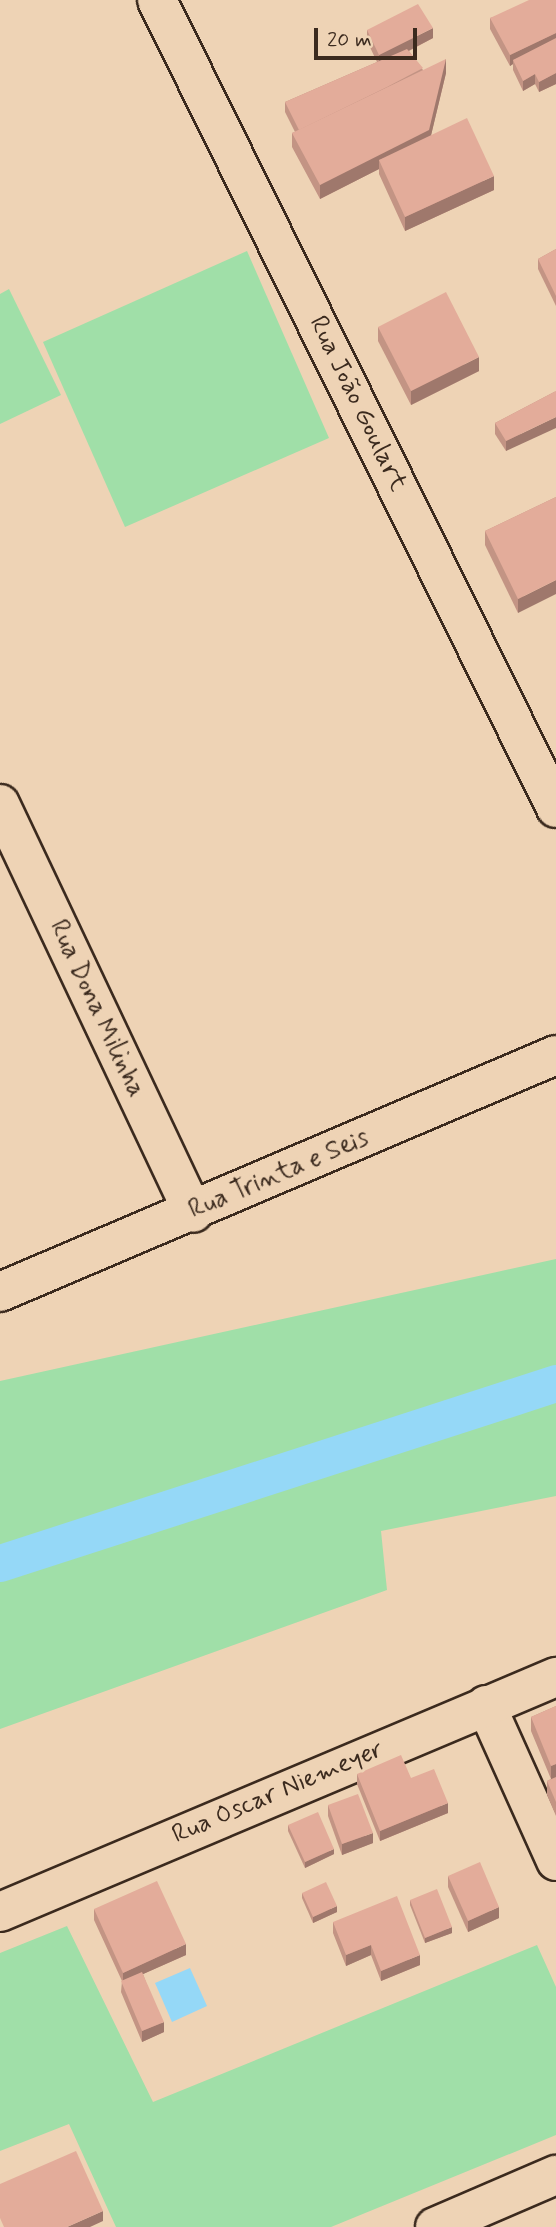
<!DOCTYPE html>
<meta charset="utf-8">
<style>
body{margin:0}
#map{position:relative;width:556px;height:2227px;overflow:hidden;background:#eed3b5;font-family:Mynerve,sans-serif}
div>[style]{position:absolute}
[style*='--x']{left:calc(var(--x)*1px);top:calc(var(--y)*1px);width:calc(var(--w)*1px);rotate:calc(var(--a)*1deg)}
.green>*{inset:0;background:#a0dfa8}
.water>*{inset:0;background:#95d8f7}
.canal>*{height:37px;margin:-18.5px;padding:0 18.5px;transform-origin:18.5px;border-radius:18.5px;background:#95d8f7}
.roads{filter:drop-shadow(2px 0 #3b2a1e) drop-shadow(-2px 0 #3b2a1e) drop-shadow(0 2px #3b2a1e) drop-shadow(0 -2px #3b2a1e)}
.minor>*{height:38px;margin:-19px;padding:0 19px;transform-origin:19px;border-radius:19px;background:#eed3b5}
.wall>*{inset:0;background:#c39484}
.shaded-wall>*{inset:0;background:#9f786c}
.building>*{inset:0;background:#e3ac9a}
span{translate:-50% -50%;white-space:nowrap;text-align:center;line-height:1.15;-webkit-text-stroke:6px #eed3b5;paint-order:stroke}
.street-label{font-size:26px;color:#3b2a1e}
.scale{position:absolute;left:314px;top:28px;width:103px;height:32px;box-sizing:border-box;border:4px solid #3b2a1e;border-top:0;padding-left:9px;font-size:21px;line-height:24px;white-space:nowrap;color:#3b2a1e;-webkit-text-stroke:5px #eed3b5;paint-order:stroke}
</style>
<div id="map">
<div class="green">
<i style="clip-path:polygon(247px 251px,329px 438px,125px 527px,43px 342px)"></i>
<i style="clip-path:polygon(9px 289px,61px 395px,0 424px,0 294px)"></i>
<i style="clip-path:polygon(556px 1259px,556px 1496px,381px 1531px,387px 1590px,0 1729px,0 1381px)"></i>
<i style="clip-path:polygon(67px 1926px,153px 2102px,537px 1945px,556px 1987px,556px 2135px,331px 2227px,116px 2227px,69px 2124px,0 2151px,0 1953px)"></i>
</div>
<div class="water">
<i style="clip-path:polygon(190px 1968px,207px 2006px,172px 2022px,155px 1983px)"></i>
</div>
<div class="canal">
<i style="--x:0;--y:1563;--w:584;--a:-17.94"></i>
</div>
<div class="roads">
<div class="minor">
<i style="--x:157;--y:0;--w:901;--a:63.72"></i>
<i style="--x:0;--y:804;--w:452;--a:64.7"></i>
<i style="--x:0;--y:1292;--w:604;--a:-23.09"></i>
<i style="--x:486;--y:1705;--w:171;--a:65.8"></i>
<i style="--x:0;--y:1912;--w:604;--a:-22.91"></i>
<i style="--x:435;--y:2227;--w:132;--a:-23.3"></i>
</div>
</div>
<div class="wall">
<i style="clip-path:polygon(556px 0,556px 84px,539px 92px,535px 84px,523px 91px,513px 70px,513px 64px,510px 66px,490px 29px,490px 18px)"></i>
<i style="clip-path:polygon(367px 30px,433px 38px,409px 51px,423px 70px,446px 73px,431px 135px,494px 190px,405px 231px,379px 174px,379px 169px,320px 199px,292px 147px,292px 133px,295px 132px,285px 112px,285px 102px,377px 62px,367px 41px)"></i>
<i style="clip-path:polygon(556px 249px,556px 306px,538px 269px,538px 259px)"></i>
<i style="clip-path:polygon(378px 327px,479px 371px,411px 405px,378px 341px)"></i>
<i style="clip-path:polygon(556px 391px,506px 451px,495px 434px,495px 423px)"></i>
<i style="clip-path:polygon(556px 497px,518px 613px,485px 545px,485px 531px)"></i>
<i style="clip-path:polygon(556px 1706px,556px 1816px,547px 1795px,547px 1781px,551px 1779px,531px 1731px,531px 1717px)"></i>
<i style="clip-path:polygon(357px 1774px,411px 1778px,448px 1813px,380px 1841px,357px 1784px)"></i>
<i style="clip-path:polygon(328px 1805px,373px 1843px,342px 1855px,328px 1816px)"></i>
<i style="clip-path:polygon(288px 1825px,334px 1854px,305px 1868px,288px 1831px)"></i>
<i style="clip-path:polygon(448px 1876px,499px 1918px,468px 1932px,448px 1887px)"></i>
<i style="clip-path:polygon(302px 1893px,337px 1912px,313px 1923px,302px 1898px)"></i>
<i style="clip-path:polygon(410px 1900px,452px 1933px,425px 1943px,410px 1905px)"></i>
<i style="clip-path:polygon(94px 1909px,186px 1955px,143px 1974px,164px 2032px,142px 2042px,121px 1992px,122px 1981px,94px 1920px)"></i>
<i style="clip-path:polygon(333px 1922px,420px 1965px,381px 1981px,371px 1955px,346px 1966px,333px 1933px)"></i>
</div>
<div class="shaded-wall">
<i style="clip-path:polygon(433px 28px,433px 38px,379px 66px,379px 55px)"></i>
<i style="clip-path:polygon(556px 33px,556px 43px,513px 60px,513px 64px,510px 66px,510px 55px)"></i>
<i style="clip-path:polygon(446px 59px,446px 73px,429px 144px,379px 160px,379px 169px,320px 199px,320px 185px)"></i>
<i style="clip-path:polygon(556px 73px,556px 84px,539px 92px,539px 82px)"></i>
<i style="clip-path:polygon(535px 74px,535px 84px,523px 91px,523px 81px)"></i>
<i style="clip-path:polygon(494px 176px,494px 190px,405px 231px,405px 217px)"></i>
<i style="clip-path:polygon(479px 357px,479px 371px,411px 405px,411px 391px)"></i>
<i style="clip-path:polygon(556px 417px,556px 428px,506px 451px,506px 441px)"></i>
<i style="clip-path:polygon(556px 580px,556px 594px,518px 613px,518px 599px)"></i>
<i style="clip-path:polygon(556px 1764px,556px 1778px,551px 1780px,551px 1766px)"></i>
<i style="clip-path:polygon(448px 1803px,448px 1813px,380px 1841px,380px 1831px)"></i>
<i style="clip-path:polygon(373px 1833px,373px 1843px,342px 1855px,342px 1844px)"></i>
<i style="clip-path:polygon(334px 1849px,334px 1854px,305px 1868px,305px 1862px)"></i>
<i style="clip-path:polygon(337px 1906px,337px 1912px,313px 1923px,313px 1917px)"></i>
<i style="clip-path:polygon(499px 1907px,499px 1918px,468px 1932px,468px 1921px)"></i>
<i style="clip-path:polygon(452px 1927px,452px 1933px,425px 1943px,425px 1938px)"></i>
<i style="clip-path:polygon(186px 1944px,186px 1955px,123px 1983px,123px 1973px)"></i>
<i style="clip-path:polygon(371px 1945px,371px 1955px,346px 1966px,346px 1955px)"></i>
<i style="clip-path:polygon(420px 1955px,420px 1965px,381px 1981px,381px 1971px)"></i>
<i style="clip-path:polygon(164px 2022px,164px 2032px,142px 2042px,142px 2031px)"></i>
<i style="clip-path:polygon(103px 2211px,103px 2221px,90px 2227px,67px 2227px)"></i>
</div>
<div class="building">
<i style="clip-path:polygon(529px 0,556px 0,556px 33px,510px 55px,490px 18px)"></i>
<i style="clip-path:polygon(418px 4px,433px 28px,379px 55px,367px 30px)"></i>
<i style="clip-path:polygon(556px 38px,556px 73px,539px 82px,535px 74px,523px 81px,513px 60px)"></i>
<i style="clip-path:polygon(407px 49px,423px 68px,387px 87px,299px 130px,285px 102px)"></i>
<i style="clip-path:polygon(446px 59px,429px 130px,320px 185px,292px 133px)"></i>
<i style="clip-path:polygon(467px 118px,494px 176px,405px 217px,379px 160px)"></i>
<i style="clip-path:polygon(556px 249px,556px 296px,538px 259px)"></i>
<i style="clip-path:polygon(446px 292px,479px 357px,411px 391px,378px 327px)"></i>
<i style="clip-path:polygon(556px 391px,556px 417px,506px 441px,495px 423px)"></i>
<i style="clip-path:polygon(556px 497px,556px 580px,518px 599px,485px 531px)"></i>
<i style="clip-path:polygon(556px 1706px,556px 1764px,551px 1766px,531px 1717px)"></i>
<i style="clip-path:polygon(401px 1755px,411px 1778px,434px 1769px,448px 1803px,380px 1831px,357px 1774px)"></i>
<i style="clip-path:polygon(556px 1777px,556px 1802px,547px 1781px)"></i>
<i style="clip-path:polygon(358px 1794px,373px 1833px,342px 1844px,328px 1805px)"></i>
<i style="clip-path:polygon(318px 1812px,334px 1849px,305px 1862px,288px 1825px)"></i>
<i style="clip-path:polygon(480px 1862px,499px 1907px,468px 1921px,448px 1876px)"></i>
<i style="clip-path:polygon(157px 1881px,186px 1944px,123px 1973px,94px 1909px)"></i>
<i style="clip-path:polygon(326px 1882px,337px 1906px,313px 1917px,302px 1893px)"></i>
<i style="clip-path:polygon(437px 1889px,452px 1927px,425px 1938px,410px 1900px)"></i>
<i style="clip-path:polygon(397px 1896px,420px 1955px,381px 1971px,371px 1945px,346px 1955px,333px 1922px)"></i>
<i style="clip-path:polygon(142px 1972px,164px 2022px,142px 2031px,121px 1981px)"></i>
<i style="clip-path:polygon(76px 2151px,103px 2211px,67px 2227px,4px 2227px,0 2218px,0 2184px)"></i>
</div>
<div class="street-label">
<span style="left:357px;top:404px;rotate:64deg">Rua João Goulart</span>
<span style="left:96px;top:1009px;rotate:65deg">Rua Dona Milinha</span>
<span style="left:279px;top:1175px;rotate:-23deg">Rua Trinta e Seis</span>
<span style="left:278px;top:1793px;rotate:-23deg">Rua Oscar Niemeyer</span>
</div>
<div class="scale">20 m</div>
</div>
